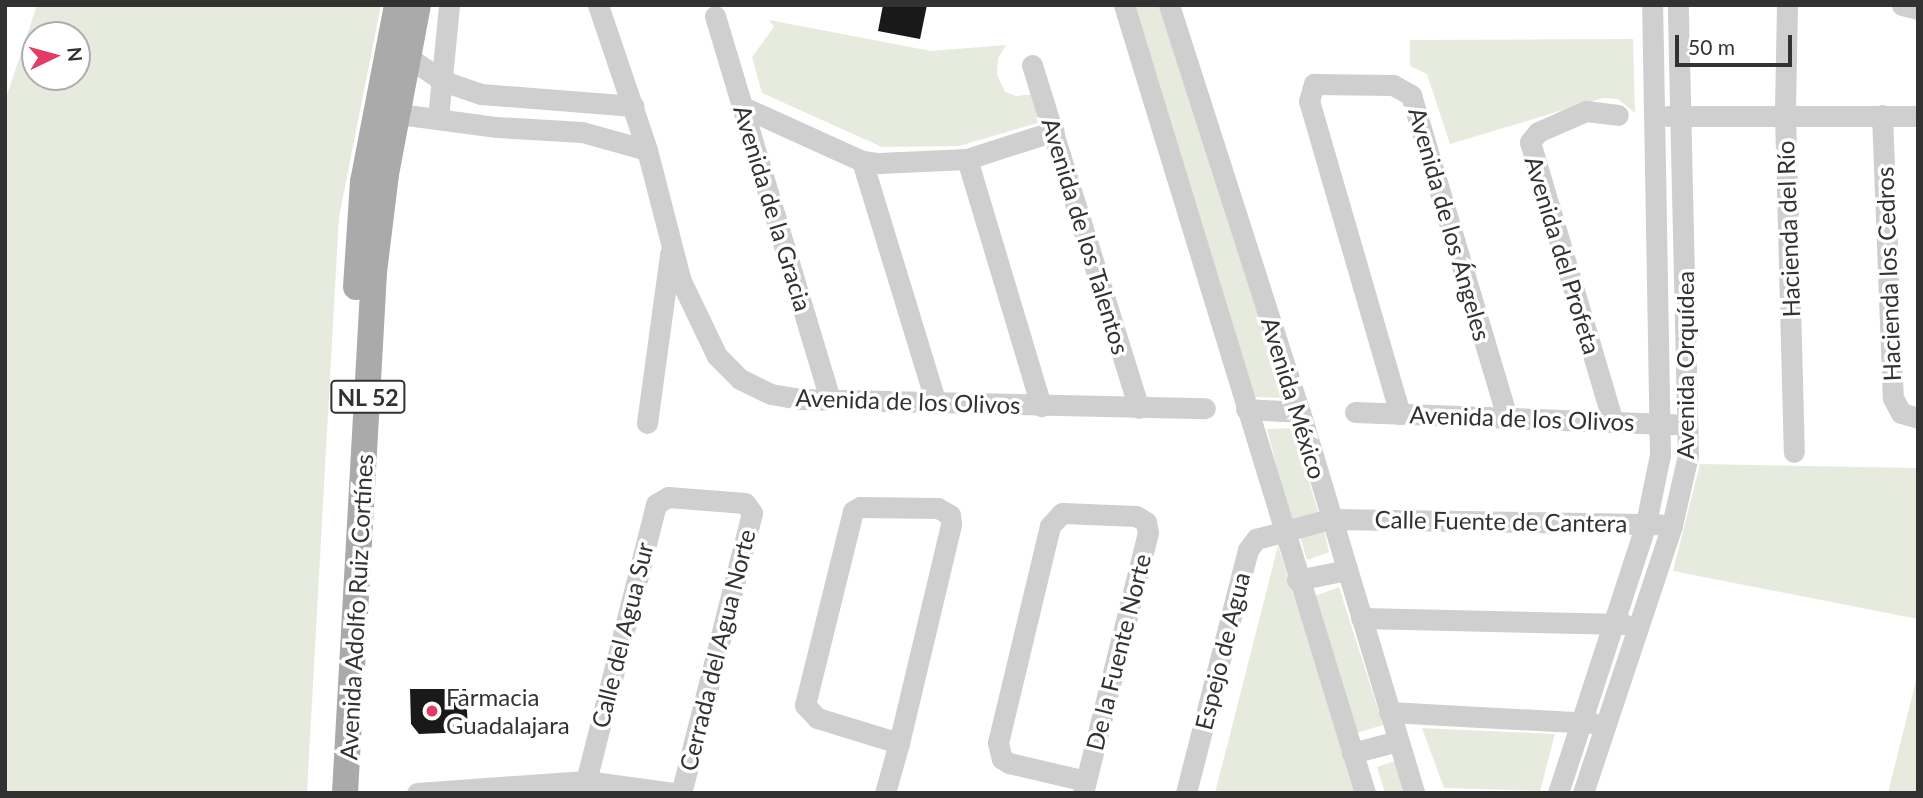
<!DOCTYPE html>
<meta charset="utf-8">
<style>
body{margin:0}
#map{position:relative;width:1923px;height:798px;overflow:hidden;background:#fff;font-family:Lato,sans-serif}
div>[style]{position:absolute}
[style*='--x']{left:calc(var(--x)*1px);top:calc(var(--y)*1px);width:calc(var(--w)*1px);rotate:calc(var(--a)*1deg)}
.green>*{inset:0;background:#e7ebde}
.building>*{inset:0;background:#191919}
.minor>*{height:21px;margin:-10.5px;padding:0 10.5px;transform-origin:10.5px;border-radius:10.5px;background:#cfcfcf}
.major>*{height:26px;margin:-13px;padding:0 13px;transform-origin:13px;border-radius:13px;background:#aaa}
.dots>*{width:19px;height:19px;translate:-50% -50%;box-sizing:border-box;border:4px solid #fff;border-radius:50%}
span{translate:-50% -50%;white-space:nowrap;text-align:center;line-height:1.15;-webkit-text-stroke:7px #fff;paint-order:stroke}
.shield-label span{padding:2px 5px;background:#fff;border:2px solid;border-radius:5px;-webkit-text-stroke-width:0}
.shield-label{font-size:23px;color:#323232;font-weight:700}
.street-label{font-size:24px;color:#323232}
.poi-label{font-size:24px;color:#323232}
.left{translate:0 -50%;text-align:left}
.frame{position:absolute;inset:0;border:7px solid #323232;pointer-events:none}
.north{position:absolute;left:21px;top:21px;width:70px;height:70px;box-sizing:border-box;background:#fff;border:2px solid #adadad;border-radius:50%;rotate:85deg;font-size:19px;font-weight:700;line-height:28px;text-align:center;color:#323232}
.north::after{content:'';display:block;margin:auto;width:24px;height:32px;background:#e33a66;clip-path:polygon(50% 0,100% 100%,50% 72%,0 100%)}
.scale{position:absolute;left:1675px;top:35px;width:117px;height:32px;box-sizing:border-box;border:4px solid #323232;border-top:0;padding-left:9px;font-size:21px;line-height:24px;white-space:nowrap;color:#323232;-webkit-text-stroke:5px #fff;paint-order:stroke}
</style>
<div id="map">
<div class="green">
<i style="clip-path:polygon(evenodd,37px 5px,381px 5px,339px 217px,307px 793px,5px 793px,5px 101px,37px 5px,35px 35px,77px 35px,77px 77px,35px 77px,35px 35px)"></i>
<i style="clip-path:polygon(1130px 5px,1164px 5px,1287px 398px,1252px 397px)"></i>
<i style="clip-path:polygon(769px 20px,931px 51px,1006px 45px,998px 59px,997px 74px,1005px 92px,1016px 96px,1035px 94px,1048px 120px,959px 146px,882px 147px,762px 93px,752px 57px,774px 27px)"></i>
<i style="clip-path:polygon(1633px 39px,1635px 113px,1618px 99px,1603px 98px,1450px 144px,1427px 74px,1410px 66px,1410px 40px)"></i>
<i style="clip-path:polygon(1293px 428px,1320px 518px,1290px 519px,1267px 429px)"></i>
<i style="clip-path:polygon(1700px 464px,1918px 468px,1918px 619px,1673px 571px)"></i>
<i style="clip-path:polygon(1324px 531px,1329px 552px,1307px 560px,1299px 534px)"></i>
<i style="clip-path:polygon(1278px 546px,1357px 793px,1215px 793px)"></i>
<i style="clip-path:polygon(1339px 587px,1383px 725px,1357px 733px,1315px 596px)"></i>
<i style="clip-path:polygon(1918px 673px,1918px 793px,1888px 793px)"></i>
<i style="clip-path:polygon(1422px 728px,1555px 734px,1540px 791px,1444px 788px)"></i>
<i style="clip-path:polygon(1398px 760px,1409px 793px,1385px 793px,1377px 767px)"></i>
</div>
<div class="building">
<i style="clip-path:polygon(883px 5px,927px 5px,920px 39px,878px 31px)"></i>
<i style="clip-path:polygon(410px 689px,466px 689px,468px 732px,419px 734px,411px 724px)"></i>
</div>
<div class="minor">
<i style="--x:598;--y:5;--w:153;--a:71.3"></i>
<i style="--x:647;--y:150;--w:135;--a:75.5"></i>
<i style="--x:681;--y:281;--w:83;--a:64.4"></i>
<i style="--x:717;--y:356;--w:33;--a:45"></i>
<i style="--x:740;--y:379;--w:34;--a:26"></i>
<i style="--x:771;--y:394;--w:27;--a:10"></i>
<i style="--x:798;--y:399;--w:407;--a:1.3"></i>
<i style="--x:1124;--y:5;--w:824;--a:72.99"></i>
<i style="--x:1169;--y:5;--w:428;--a:72.2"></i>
<i style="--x:1300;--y:412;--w:398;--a:73.3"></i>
<i style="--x:1787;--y:5;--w:109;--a:91.1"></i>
<i style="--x:1785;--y:114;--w:338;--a:88.5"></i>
<i style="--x:1902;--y:5;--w:16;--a:14"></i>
<i style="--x:715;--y:16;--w:401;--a:73.3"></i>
<i style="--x:395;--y:58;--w:13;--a:-4"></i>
<i style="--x:408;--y:57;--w:42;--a:34.4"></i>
<i style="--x:443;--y:81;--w:40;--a:18.9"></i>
<i style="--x:481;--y:94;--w:153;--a:4.5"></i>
<i style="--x:1032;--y:65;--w:359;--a:72.7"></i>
<i style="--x:743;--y:107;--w:131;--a:24.4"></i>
<i style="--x:862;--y:161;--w:17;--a:7"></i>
<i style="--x:879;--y:163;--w:88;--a:-2.6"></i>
<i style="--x:967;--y:159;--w:91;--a:-17.8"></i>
<i style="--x:384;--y:112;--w:114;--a:7.6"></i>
<i style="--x:497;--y:127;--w:85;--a:3.4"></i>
<i style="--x:582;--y:132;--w:67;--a:15.5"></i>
<i style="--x:1882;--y:115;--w:283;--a:87.8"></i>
<i style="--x:1893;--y:398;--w:17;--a:62"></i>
<i style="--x:1901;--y:413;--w:18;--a:16"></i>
<i style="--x:1668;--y:116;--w:250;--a:0"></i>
<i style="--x:438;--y:118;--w:114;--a:-84.4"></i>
<i style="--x:967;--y:159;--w:258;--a:73.3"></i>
<i style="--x:862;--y:161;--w:253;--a:73"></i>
<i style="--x:1246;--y:409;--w:54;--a:3.2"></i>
<i style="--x:1355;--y:412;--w:319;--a:2.2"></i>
<i style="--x:1400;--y:414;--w:326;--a:-106.2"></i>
<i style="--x:1309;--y:101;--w:18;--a:-74"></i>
<i style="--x:1314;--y:84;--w:79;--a:0.7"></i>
<i style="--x:1393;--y:85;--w:21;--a:29"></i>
<i style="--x:1411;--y:95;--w:337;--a:73.4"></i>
<i style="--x:1613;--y:422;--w:292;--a:-106.5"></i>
<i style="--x:1530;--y:142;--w:13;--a:-51"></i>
<i style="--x:1538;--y:132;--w:52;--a:-23.6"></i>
<i style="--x:1586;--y:111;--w:32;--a:7"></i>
<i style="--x:647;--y:423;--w:171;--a:-82.2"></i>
<i style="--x:1297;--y:580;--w:51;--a:-11.3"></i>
<i style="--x:1361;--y:618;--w:263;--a:1.3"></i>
<i style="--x:1389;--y:712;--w:204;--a:3.1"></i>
<i style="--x:1352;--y:753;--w:48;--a:-14.6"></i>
<i style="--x:417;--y:793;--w:169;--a:-4.1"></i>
<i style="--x:586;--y:781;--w:90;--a:7.7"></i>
<i style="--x:583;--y:793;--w:298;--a:-75.8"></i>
<i style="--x:656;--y:504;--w:14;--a:-30"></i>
<i style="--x:668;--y:497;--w:77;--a:4.5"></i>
<i style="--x:745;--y:503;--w:12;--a:55"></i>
<i style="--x:752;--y:513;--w:289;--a:104.2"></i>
<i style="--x:885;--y:793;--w:52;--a:-74.4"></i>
<i style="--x:899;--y:743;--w:225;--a:-76.6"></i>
<i style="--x:951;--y:524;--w:9;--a:-96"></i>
<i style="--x:950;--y:515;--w:14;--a:-150"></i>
<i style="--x:938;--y:508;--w:78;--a:-179.3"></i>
<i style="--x:860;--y:507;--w:8;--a:150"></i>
<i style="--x:853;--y:511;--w:200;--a:103.9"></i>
<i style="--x:805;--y:705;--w:18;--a:47"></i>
<i style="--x:817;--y:718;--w:86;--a:17"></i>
<i style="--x:1083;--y:793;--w:268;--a:-76"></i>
<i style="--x:1148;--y:533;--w:11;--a:-100"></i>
<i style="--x:1146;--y:522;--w:12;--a:-149"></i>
<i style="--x:1136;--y:516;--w:74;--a:-177.7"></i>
<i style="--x:1062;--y:513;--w:18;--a:133"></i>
<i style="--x:1050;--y:526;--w:223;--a:103.5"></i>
<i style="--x:998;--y:743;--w:16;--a:76"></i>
<i style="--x:1002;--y:759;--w:8;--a:30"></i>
<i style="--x:1009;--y:763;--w:79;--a:13.2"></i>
<i style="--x:1186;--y:793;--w:251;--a:-75.7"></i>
<i style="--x:1248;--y:550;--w:14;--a:-54"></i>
<i style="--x:1256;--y:539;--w:77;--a:-15.1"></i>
<i style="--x:1330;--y:519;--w:329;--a:0.9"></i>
<i style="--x:1558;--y:793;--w:284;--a:-71.9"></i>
<i style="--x:1646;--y:523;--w:69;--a:-78.4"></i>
<i style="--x:1660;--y:455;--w:450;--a:-91"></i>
<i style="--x:1583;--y:793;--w:282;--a:-71.6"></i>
<i style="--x:1672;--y:525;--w:72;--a:-77.1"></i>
<i style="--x:1688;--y:455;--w:450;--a:-91.3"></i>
</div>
<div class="major">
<i style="--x:356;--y:287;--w:105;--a:-86.2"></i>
<i style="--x:363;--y:182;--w:180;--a:-79.1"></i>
<i style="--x:345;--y:793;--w:522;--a:-86.81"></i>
<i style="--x:374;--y:272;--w:99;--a:-83"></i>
<i style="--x:386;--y:174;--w:172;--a:-79.3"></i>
</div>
<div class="dots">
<i style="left:432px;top:711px;background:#e33a66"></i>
</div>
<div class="shield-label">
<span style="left:368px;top:397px">NL 52</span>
</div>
<div class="street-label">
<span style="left:773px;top:208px;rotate:73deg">Avenida de la Gracia</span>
<span style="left:1450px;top:224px;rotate:74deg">Avenida de los Ángeles</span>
<span style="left:1788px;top:229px;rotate:-92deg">Hacienda del Río</span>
<span style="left:1086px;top:236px;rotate:73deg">Avenida de los Talentos</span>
<span style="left:1563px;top:255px;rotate:73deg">Avenida del Profeta</span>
<span style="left:1888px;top:274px;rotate:-92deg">Hacienda los Cedros</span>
<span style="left:1685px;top:365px;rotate:-90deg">Avenida Orquídea</span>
<span style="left:1294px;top:398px;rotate:73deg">Avenida México</span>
<span style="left:908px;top:401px;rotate:2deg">Avenida de los Olivos</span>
<span style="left:1522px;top:418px;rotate:2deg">Avenida de los Olivos</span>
<span style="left:1501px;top:521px;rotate:1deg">Calle Fuente de Cantera</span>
<span style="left:356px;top:607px;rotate:-87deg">Avenida Adolfo Ruiz Cortínes</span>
<span style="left:622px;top:635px;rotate:-76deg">Calle del Agua Sur</span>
<span style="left:717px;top:650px;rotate:-76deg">Cerrada del Agua Norte</span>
<span style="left:1222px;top:651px;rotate:-76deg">Espejo de Agua</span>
<span style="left:1118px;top:652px;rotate:-76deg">De la Fuente Norte</span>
</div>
<div class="poi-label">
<span class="left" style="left:446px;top:711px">Farmacia<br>Guadalajara</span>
</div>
<div class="frame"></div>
<div class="north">N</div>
<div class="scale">50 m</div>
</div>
